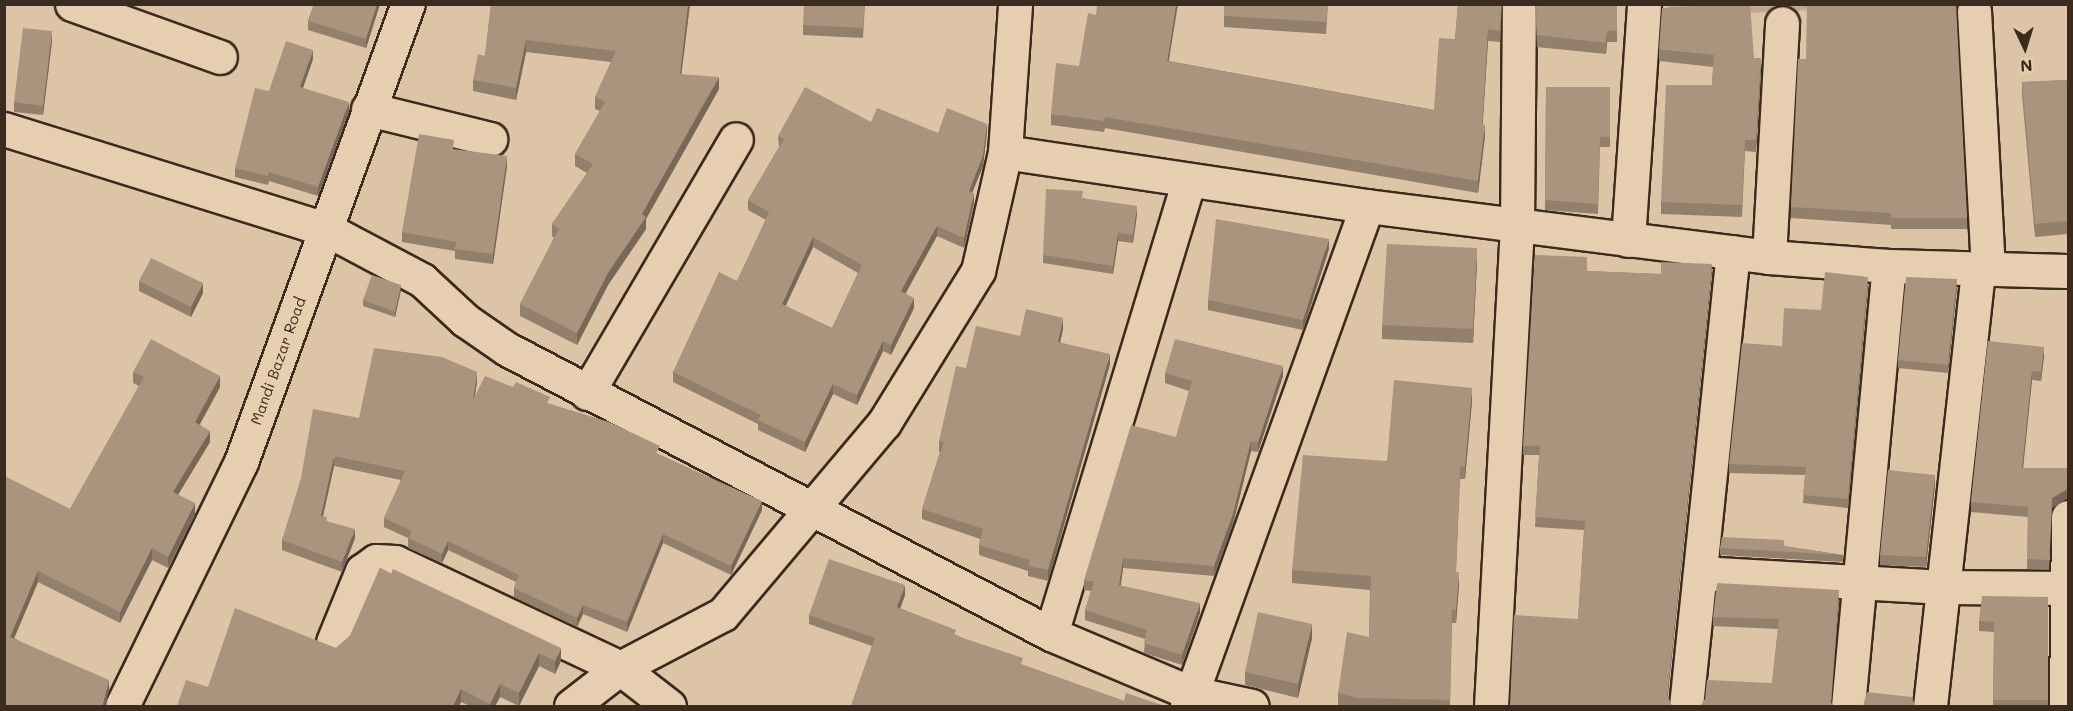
<!DOCTYPE html>
<style>
body{margin:0}
#map{position:relative;width:2073px;height:711px;overflow:hidden;background:#dec4a7;font-family:Mali,sans-serif}
div>[style]{position:absolute}
[style*='--x']{left:calc(var(--x)*1px);top:calc(var(--y)*1px);width:calc(var(--w)*1px);rotate:calc(var(--a)*1deg)}
.green>*{inset:0;background:#bfa88e}
.roads{filter:drop-shadow(2px 0 #3b2a1e) drop-shadow(-2px 0 #3b2a1e) drop-shadow(0 2px #3b2a1e) drop-shadow(0 -2px #3b2a1e)}
.street>*{height:33px;margin:-16.5px;padding:0 16.5px;transform-origin:16.5px;border-radius:16.5px;background:#e8ceb0}
.wall>*{inset:0;background:#927f6c}
.shaded-wall>*{inset:0;background:#776858}
.building>*{inset:0;background:#aa947d}
span{translate:-50% -50%;white-space:nowrap;text-align:center;line-height:1.15;-webkit-text-stroke:5px #e8ceb0;paint-order:stroke}
.street-label{font-size:15px;color:#3b2a1e}
.frame{position:absolute;inset:0;border:6px solid #3b2a1e;pointer-events:none}
.north{position:absolute;left:1995px;top:18px;width:60px;height:60px;-webkit-text-stroke:4px #e8ceb0;paint-order:stroke;rotate:176deg;font-size:16px;font-weight:700;line-height:24px;text-align:center;color:#3b2a1e}
.north::after{content:'';display:block;margin:auto;width:21px;height:27px;background:#3b2a1e;clip-path:polygon(50% 0,100% 100%,50% 72%,0 100%)}
</style>
<div id="map">
<div class="green">
<i style="clip-path:polygon(1669px 4px,1912px 5px,1668px 17px)"></i>
</div>
<div class="roads">
<div class="street">
<i style="--x:72;--y:4;--w:157;--a:19.7"></i>
<i style="--x:1974;--y:11;--w:257;--a:86.9"></i>
<i style="--x:368;--y:109;--w:126;--a:13.8"></i>
<i style="--x:4;--y:129;--w:337;--a:17.3"></i>
<i style="--x:326;--y:229;--w:109;--a:28"></i>
<i style="--x:422;--y:280;--w:59;--a:42.9"></i>
<i style="--x:465;--y:320;--w:51;--a:34.6"></i>
<i style="--x:507;--y:349;--w:614;--a:27.65"></i>
<i style="--x:1051;--y:634;--w:152;--a:22.9"></i>
<i style="--x:1191;--y:693;--w:62;--a:12"></i>
<i style="--x:1005;--y:152;--w:366;--a:8.5"></i>
<i style="--x:1367;--y:206;--w:405;--a:7.2"></i>
<i style="--x:1769;--y:257;--w:120;--a:4.3"></i>
<i style="--x:1889;--y:266;--w:179;--a:1.6"></i>
<i style="--x:1628;--y:240;--w:237;--a:-86.1"></i>
<i style="--x:1769;--y:257;--w:234;--a:-86.8"></i>
<i style="--x:587;--y:393;--w:294;--a:-59.6"></i>
<i style="--x:1700;--y:573;--w:244;--a:3.3"></i>
<i style="--x:1944;--y:587;--w:124;--a:0.5"></i>
<i style="--x:1051;--y:634;--w:474;--a:-73.1"></i>
<i style="--x:333;--y:642;--w:77;--a:-67.8"></i>
<i style="--x:362;--y:571;--w:17;--a:-36"></i>
<i style="--x:376;--y:561;--w:19;--a:3"></i>
<i style="--x:395;--y:562;--w:249;--a:25.2"></i>
<i style="--x:620;--y:668;--w:62;--a:37.8"></i>
<i style="--x:122;--y:706;--w:271;--a:-64"></i>
<i style="--x:241;--y:462;--w:487;--a:-70"></i>
<i style="--x:571;--y:706;--w:62;--a:-37.8"></i>
<i style="--x:620;--y:668;--w:116;--a:-27.7"></i>
<i style="--x:723;--y:614;--w:250;--a:-49.9"></i>
<i style="--x:884;--y:423;--w:179;--a:-58.3"></i>
<i style="--x:978;--y:271;--w:122;--a:-77.2"></i>
<i style="--x:1005;--y:152;--w:148;--a:-86.1"></i>
<i style="--x:1187;--y:706;--w:531;--a:-70.2"></i>
<i style="--x:1491;--y:706;--w:481;--a:-86.9"></i>
<i style="--x:1517;--y:226;--w:222;--a:-89.5"></i>
<i style="--x:1686;--y:706;--w:456;--a:-84.1"></i>
<i style="--x:1848;--y:706;--w:442;--a:-84.7"></i>
<i style="--x:1930;--y:706;--w:439;--a:-83.7"></i>
<i style="--x:2066;--y:706;--w:189;--a:-89.4"></i>
</div>
</div>
<div class="wall">
<i style="clip-path:polygon(314px 4px,380px 4px,366px 48px,308px 30px,308px 21px)"></i>
<i style="clip-path:polygon(491px 4px,690px 4px,681px 74px,719px 89px,646px 219px,646px 229px,608px 285px,577px 345px,520px 316px,520px 304px,554px 238px,552px 236px,552px 224px,587px 173px,575px 166px,575px 154px,600px 111px,595px 109px,595px 97px,611px 62px,526px 52px,516px 100px,473px 91px,473px 80px,485px 56px)"></i>
<i style="clip-path:polygon(865px 4px,863px 38px,803px 35px,803px 25px)"></i>
<i style="clip-path:polygon(1224px 4px,1328px 4px,1326px 34px,1224px 27px)"></i>
<i style="clip-path:polygon(1458px 4px,1502px 4px,1500px 42px,1488px 41px,1482px 124px,1485px 136px,1478px 193px,1105px 128px,1104px 132px,1051px 125px,1051px 114px,1079px 66px,1169px 61px,1434px 110px,1455px 39px)"></i>
<i style="clip-path:polygon(1535px 4px,1617px 4px,1617px 42px,1607px 42px,1606px 54px,1537px 47px)"></i>
<i style="clip-path:polygon(52px 41px,43px 115px,14px 112px,14px 102px)"></i>
<i style="clip-path:polygon(1659px 49px,1754px 58px,1761px 70px,1756px 152px,1745px 151px,1742px 217px,1661px 214px,1661px 202px,1712px 85px,1713px 67px,1659px 61px)"></i>
<i style="clip-path:polygon(313px 59px,303px 88px,349px 111px,318px 196px,269px 181px,268px 185px,235px 177px,235px 168px,269px 91px)"></i>
<i style="clip-path:polygon(1806px 59px,1967px 218px,1967px 229px,1891px 229px,1891px 225px,1791px 218px,1791px 207px)"></i>
<i style="clip-path:polygon(2068px 80px,2068px 234px,2035px 237px,2022px 95px,2022px 82px)"></i>
<i style="clip-path:polygon(1546px 87px,1610px 87px,1610px 147px,1600px 147px,1598px 214px,1545px 210px)"></i>
<i style="clip-path:polygon(evenodd,871px 122px,938px 133px,987px 133px,983px 166px,972px 192px,974px 203px,964px 248px,937px 236px,906px 293px,914px 308px,891px 355px,883px 351px,857px 405px,833px 394px,805px 452px,758px 430px,758px 424px,673px 382px,673px 372px,737px 281px,766px 220px,748px 210px,748px 200px,779px 147px,778px 136px,871px 122px,813px 247px,858px 273px,832px 328px,785px 306px,813px 247px)"></i>
<i style="clip-path:polygon(454px 149px,507px 166px,493px 264px,455px 259px,455px 251px,402px 242px,402px 232px)"></i>
<i style="clip-path:polygon(1083px 198px,1137px 214px,1133px 243px,1118px 241px,1113px 274px,1043px 263px,1043px 255px)"></i>
<i style="clip-path:polygon(1329px 249px,1303px 330px,1208px 310px,1208px 300px)"></i>
<i style="clip-path:polygon(1477px 262px,1473px 343px,1382px 339px,1382px 325px)"></i>
<i style="clip-path:polygon(1587px 271px,1661px 274px,1712px 273px,1578px 619px,1584px 530px,1535px 527px,1539px 455px,1523px 455px,1523px 446px)"></i>
<i style="clip-path:polygon(139px 281px,203px 293px,191px 317px,139px 291px)"></i>
<i style="clip-path:polygon(1868px 285px,1848px 508px,1803px 503px,1805px 475px,1729px 473px,1729px 464px,1782px 346px,1821px 310px)"></i>
<i style="clip-path:polygon(1957px 287px,1948px 373px,1898px 368px,1898px 360px)"></i>
<i style="clip-path:polygon(401px 290px,395px 317px,363px 306px,363px 300px)"></i>
<i style="clip-path:polygon(1063px 329px,1060px 342px,1110px 364px,1048px 581px,1028px 576px,1028px 571px,979px 555px,979px 545px,980px 539px,922px 519px,922px 509px,940px 452px,939px 452px,939px 441px,1020px 336px)"></i>
<i style="clip-path:polygon(1988px 341px,2044px 356px,2041px 381px,2032px 380px,2023px 468px,2068px 468px,2068px 499px,2068px 498px,2052px 508px,2049px 569px,2027px 569px,2028px 517px,1971px 512px,1971px 502px)"></i>
<i style="clip-path:polygon(133px 372px,220px 387px,200px 424px,210px 442px,178px 495px,195px 515px,168px 568px,152px 560px,120px 623px,38px 582px,14px 638px,109px 691px,4px 706px,4px 476px,70px 509px,139px 386px,133px 383px)"></i>
<i style="clip-path:polygon(1165px 373px,1283px 376px,1258px 452px,1251px 451px,1233px 524px,1214px 576px,1123px 568px,1121px 586px,1200px 613px,1182px 665px,1144px 653px,1145px 639px,1085px 620px,1085px 610px,1091px 591px,1084px 590px,1084px 580px,1176px 437px,1189px 391px,1165px 383px)"></i>
<i style="clip-path:polygon(477px 381px,475px 396px,550px 404px,660px 455px,762px 510px,731px 575px,663px 543px,627px 632px,583px 614px,577px 627px,514px 597px,514px 588px,516px 582px,448px 550px,442px 563px,408px 548px,408px 538px,384px 527px,384px 518px,401px 480px,334px 466px,323px 516px,327px 521px,355px 538px,342px 572px,282px 550px,282px 540px,359px 418px)"></i>
<i style="clip-path:polygon(1472px 401px,1465px 479px,1460px 479px,1456px 572px,1459px 585px,1456px 623px,1452px 623px,1450px 706px,1338px 706px,1338px 693px,1369px 637px,1370px 590px,1292px 583px,1292px 570px,1387px 461px)"></i>
<i style="clip-path:polygon(1935px 485px,1926px 567px,1880px 565px,1880px 555px)"></i>
<i style="clip-path:polygon(1784px 546px,1843px 555px,1843px 562px,1720px 555px,1720px 548px)"></i>
<i style="clip-path:polygon(380px 568px,561px 661px,555px 674px,539px 666px,519px 706px,500px 697px,495px 706px,470px 706px,461px 702px,459px 706px,177px 706px,208px 687px,336px 648px,350px 636px)"></i>
<i style="clip-path:polygon(905px 595px,900px 608px,956px 635px,1023px 665px,1124px 701px,1162px 706px,851px 706px,872px 646px,809px 624px,809px 615px)"></i>
<i style="clip-path:polygon(2048px 597px,2048px 706px,1993px 706px,1994px 632px,1979px 631px,1979px 621px)"></i>
<i style="clip-path:polygon(1839px 600px,1831px 704px,1772px 683px,1778px 629px,1713px 626px,1713px 617px)"></i>
<i style="clip-path:polygon(1312px 638px,1298px 698px,1245px 685px,1245px 672px)"></i>
</div>
<div class="shaded-wall">
<i style="clip-path:polygon(377px 4px,380px 4px,366px 48px,366px 39px)"></i>
<i style="clip-path:polygon(688px 4px,690px 4px,680px 86px,680px 74px)"></i>
<i style="clip-path:polygon(1176px 4px,1178px 4px,1167px 72px,1167px 61px)"></i>
<i style="clip-path:polygon(1488px 29px,1488px 41px,1482px 136px,1482px 124px)"></i>
<i style="clip-path:polygon(52px 31px,52px 41px,43px 115px,43px 106px)"></i>
<i style="clip-path:polygon(1607px 31px,1607px 42px,1606px 54px,1606px 43px)"></i>
<i style="clip-path:polygon(526px 40px,526px 52px,516px 100px,516px 88px)"></i>
<i style="clip-path:polygon(313px 50px,313px 59px,300px 96px,300px 87px)"></i>
<i style="clip-path:polygon(1761px 58px,1761px 70px,1756px 152px,1756px 140px)"></i>
<i style="clip-path:polygon(719px 77px,719px 89px,646px 219px,646px 229px,608px 285px,577px 345px,577px 333px,608px 273px)"></i>
<i style="clip-path:polygon(349px 102px,349px 111px,318px 196px,318px 187px)"></i>
<i style="clip-path:polygon(987px 124px,987px 133px,983px 166px,969px 201px,969px 191px)"></i>
<i style="clip-path:polygon(1485px 125px,1485px 136px,1478px 193px,1478px 181px)"></i>
<i style="clip-path:polygon(507px 156px,507px 166px,493px 264px,493px 254px)"></i>
<i style="clip-path:polygon(974px 193px,974px 203px,964px 248px,964px 238px)"></i>
<i style="clip-path:polygon(1137px 206px,1137px 214px,1133px 243px,1133px 235px)"></i>
<i style="clip-path:polygon(937px 226px,937px 236px,901px 301px,901px 291px)"></i>
<i style="clip-path:polygon(1118px 233px,1118px 241px,1113px 274px,1113px 266px)"></i>
<i style="clip-path:polygon(813px 237px,813px 247px,782px 314px,782px 304px)"></i>
<i style="clip-path:polygon(1329px 239px,1329px 249px,1303px 330px,1303px 320px)"></i>
<i style="clip-path:polygon(1477px 248px,1477px 262px,1473px 343px,1473px 329px)"></i>
<i style="clip-path:polygon(1712px 264px,1712px 273px,1667px 704px,1667px 695px)"></i>
<i style="clip-path:polygon(1868px 277px,1868px 285px,1848px 508px,1848px 499px)"></i>
<i style="clip-path:polygon(1957px 279px,1957px 287px,1948px 373px,1948px 365px)"></i>
<i style="clip-path:polygon(203px 283px,203px 293px,191px 317px,191px 307px)"></i>
<i style="clip-path:polygon(401px 285px,401px 290px,395px 317px,395px 312px)"></i>
<i style="clip-path:polygon(914px 298px,914px 308px,891px 355px,891px 345px)"></i>
<i style="clip-path:polygon(1063px 318px,1063px 329px,1058px 352px,1058px 342px)"></i>
<i style="clip-path:polygon(883px 341px,883px 351px,857px 405px,857px 395px)"></i>
<i style="clip-path:polygon(2044px 347px,2044px 356px,2041px 381px,2041px 372px)"></i>
<i style="clip-path:polygon(1110px 354px,1110px 364px,1048px 581px,1048px 570px)"></i>
<i style="clip-path:polygon(1283px 366px,1283px 376px,1258px 452px,1258px 442px)"></i>
<i style="clip-path:polygon(2032px 371px,2032px 380px,2022px 478px,2022px 468px)"></i>
<i style="clip-path:polygon(477px 372px,477px 381px,473px 409px,473px 400px)"></i>
<i style="clip-path:polygon(220px 376px,220px 387px,195px 433px,195px 422px)"></i>
<i style="clip-path:polygon(833px 384px,833px 394px,805px 452px,805px 442px)"></i>
<i style="clip-path:polygon(1472px 388px,1472px 401px,1465px 479px,1465px 466px)"></i>
<i style="clip-path:polygon(210px 431px,210px 442px,173px 503px,173px 492px)"></i>
<i style="clip-path:polygon(1251px 441px,1251px 451px,1233px 524px,1214px 576px,1214px 566px)"></i>
<i style="clip-path:polygon(334px 456px,334px 466px,321px 525px,321px 516px)"></i>
<i style="clip-path:polygon(1935px 475px,1935px 485px,1926px 567px,1926px 557px)"></i>
<i style="clip-path:polygon(2068px 489px,2068px 498px,2052px 508px,2049px 569px,2052px 498px)"></i>
<i style="clip-path:polygon(762px 501px,762px 510px,731px 575px,731px 566px)"></i>
<i style="clip-path:polygon(195px 503px,195px 515px,168px 568px,168px 557px)"></i>
<i style="clip-path:polygon(355px 529px,355px 538px,342px 572px,342px 562px)"></i>
<i style="clip-path:polygon(663px 534px,663px 543px,627px 632px,627px 622px)"></i>
<i style="clip-path:polygon(448px 541px,448px 550px,442px 563px,442px 554px)"></i>
<i style="clip-path:polygon(152px 548px,152px 560px,120px 623px,120px 612px)"></i>
<i style="clip-path:polygon(1123px 558px,1123px 568px,1119px 595px,1119px 585px)"></i>
<i style="clip-path:polygon(38px 571px,38px 582px,10px 648px,10px 637px)"></i>
<i style="clip-path:polygon(1459px 572px,1459px 585px,1456px 623px,1456px 610px)"></i>
<i style="clip-path:polygon(905px 585px,905px 595px,897px 617px,897px 607px)"></i>
<i style="clip-path:polygon(1839px 590px,1839px 600px,1831px 706px)"></i>
<i style="clip-path:polygon(1200px 603px,1200px 613px,1182px 665px,1182px 655px)"></i>
<i style="clip-path:polygon(583px 605px,583px 614px,577px 627px,577px 618px)"></i>
<i style="clip-path:polygon(1312px 624px,1312px 638px,1298px 698px,1298px 684px)"></i>
<i style="clip-path:polygon(561px 648px,561px 661px,555px 674px,555px 661px)"></i>
<i style="clip-path:polygon(539px 653px,539px 666px,519px 706px,519px 693px)"></i>
<i style="clip-path:polygon(109px 680px,109px 691px,105px 706px,102px 706px)"></i>
<i style="clip-path:polygon(500px 684px,500px 697px,495px 706px,490px 706px,490px 704px)"></i>
<i style="clip-path:polygon(461px 689px,461px 702px,459px 706px,453px 706px)"></i>
</div>
<div class="building">
<i style="clip-path:polygon(314px 4px,377px 4px,366px 39px,308px 21px)"></i>
<i style="clip-path:polygon(491px 4px,688px 4px,680px 74px,719px 77px,642px 214px,646px 217px,608px 273px,577px 333px,520px 304px,559px 229px,552px 224px,593px 164px,575px 154px,605px 102px,595px 97px,616px 51px,526px 40px,516px 88px,473px 80px,478px 54px,485px 56px)"></i>
<i style="clip-path:polygon(804px 4px,865px 4px,863px 28px,803px 25px)"></i>
<i style="clip-path:polygon(1097px 4px,1176px 4px,1167px 61px,1434px 110px,1439px 38px,1455px 39px,1458px 4px,1501px 4px,1500px 31px,1488px 29px,1482px 124px,1485px 125px,1478px 181px,1105px 117px,1104px 121px,1051px 114px,1056px 63px,1079px 66px,1088px 13px,1096px 15px)"></i>
<i style="clip-path:polygon(1224px 4px,1328px 4px,1326px 22px,1224px 16px)"></i>
<i style="clip-path:polygon(1536px 4px,1617px 4px,1617px 30px,1607px 31px,1606px 43px,1537px 35px)"></i>
<i style="clip-path:polygon(1725px 4px,1750px 4px,1754px 58px,1761px 58px,1756px 140px,1745px 140px,1742px 205px,1661px 202px,1666px 85px,1712px 85px,1714px 55px,1659px 49px,1662px 8px)"></i>
<i style="clip-path:polygon(1807px 4px,1956px 4px,1967px 218px,1891px 218px,1891px 213px,1791px 207px,1798px 59px,1806px 59px)"></i>
<i style="clip-path:polygon(23px 28px,52px 31px,43px 106px,14px 102px)"></i>
<i style="clip-path:polygon(286px 41px,313px 50px,300px 87px,349px 102px,318px 187px,269px 172px,268px 176px,235px 168px,255px 88px,269px 91px)"></i>
<i style="clip-path:polygon(2068px 80px,2068px 221px,2035px 224px,2022px 82px)"></i>
<i style="clip-path:polygon(evenodd,805px 87px,871px 122px,877px 108px,938px 133px,947px 108px,987px 124px,983px 156px,969px 191px,974px 193px,964px 238px,937px 226px,901px 291px,914px 298px,891px 345px,883px 341px,857px 395px,833px 384px,805px 442px,758px 420px,761px 415px,673px 372px,719px 272px,737px 281px,769px 212px,748px 200px,784px 139px,778px 136px,805px 87px,813px 237px,862px 265px,832px 328px,782px 304px,813px 237px)"></i>
<i style="clip-path:polygon(1546px 87px,1610px 87px,1610px 137px,1600px 137px,1598px 204px,1545px 200px)"></i>
<i style="clip-path:polygon(419px 134px,454px 140px,453px 149px,507px 156px,493px 254px,455px 249px,456px 242px,402px 232px)"></i>
<i style="clip-path:polygon(1046px 189px,1083px 191px,1082px 198px,1137px 206px,1133px 235px,1118px 233px,1113px 266px,1043px 255px)"></i>
<i style="clip-path:polygon(1216px 219px,1329px 239px,1303px 320px,1208px 300px)"></i>
<i style="clip-path:polygon(1387px 244px,1477px 248px,1473px 329px,1382px 325px)"></i>
<i style="clip-path:polygon(1535px 255px,1587px 257px,1587px 271px,1661px 274px,1661px 262px,1712px 264px,1667px 695px,1672px 706px,1510px 706px,1514px 615px,1578px 619px,1585px 521px,1535px 517px,1540px 446px,1523px 446px)"></i>
<i style="clip-path:polygon(151px 258px,203px 283px,191px 307px,139px 281px)"></i>
<i style="clip-path:polygon(1825px 272px,1868px 277px,1848px 499px,1803px 495px,1806px 467px,1729px 464px,1742px 343px,1782px 346px,1784px 308px,1821px 310px)"></i>
<i style="clip-path:polygon(372px 275px,401px 285px,395px 312px,363px 300px)"></i>
<i style="clip-path:polygon(1906px 277px,1957px 279px,1948px 365px,1898px 360px)"></i>
<i style="clip-path:polygon(1026px 309px,1063px 318px,1058px 342px,1110px 354px,1048px 570px,1028px 566px,1030px 560px,979px 545px,983px 529px,922px 509px,944px 442px,939px 441px,956px 366px,966px 368px,976px 326px,1020px 336px)"></i>
<i style="clip-path:polygon(151px 339px,220px 376px,195px 422px,210px 431px,173px 492px,195px 503px,168px 557px,152px 548px,120px 612px,38px 571px,10px 637px,109px 680px,102px 706px,4px 706px,4px 476px,70px 509px,144px 377px,133px 372px)"></i>
<i style="clip-path:polygon(1175px 339px,1283px 366px,1258px 442px,1251px 441px,1233px 514px,1214px 566px,1123px 558px,1119px 585px,1200px 603px,1182px 655px,1144px 643px,1147px 630px,1085px 610px,1094px 582px,1084px 580px,1131px 425px,1176px 437px,1192px 381px,1165px 373px)"></i>
<i style="clip-path:polygon(1988px 341px,2044px 347px,2041px 372px,2032px 371px,2022px 468px,2068px 468px,2068px 489px,2052px 498px,2049px 560px,2027px 559px,2028px 507px,1971px 502px)"></i>
<i style="clip-path:polygon(374px 348px,442px 357px,477px 372px,473px 400px,485px 376px,513px 387px,516px 382px,550px 397px,547px 403px,609px 422px,660px 446px,656px 453px,762px 501px,731px 566px,663px 534px,627px 622px,583px 605px,577px 618px,514px 588px,519px 575px,448px 541px,442px 554px,408px 538px,412px 531px,384px 518px,405px 471px,334px 456px,321px 516px,327px 517px,326px 521px,355px 529px,342px 562px,282px 540px,301px 478px,313px 409px,359px 418px)"></i>
<i style="clip-path:polygon(1394px 380px,1472px 388px,1465px 466px,1460px 466px,1456px 572px,1459px 572px,1456px 610px,1452px 609px,1450px 700px,1358px 698px,1338px 693px,1347px 632px,1369px 637px,1371px 576px,1292px 570px,1303px 455px,1387px 461px)"></i>
<i style="clip-path:polygon(1888px 470px,1935px 475px,1926px 557px,1880px 555px)"></i>
<i style="clip-path:polygon(1722px 537px,1784px 540px,1784px 546px,1843px 555px,1720px 548px)"></i>
<i style="clip-path:polygon(829px 559px,905px 585px,897px 607px,956px 630px,954px 635px,1023px 658px,1021px 664px,1124px 701px,1126px 693px,1162px 705px,1161px 706px,851px 706px,875px 638px,809px 615px)"></i>
<i style="clip-path:polygon(380px 568px,391px 574px,393px 569px,561px 648px,555px 661px,539px 653px,519px 693px,500px 684px,490px 704px,461px 689px,453px 706px,177px 706px,186px 680px,208px 687px,235px 608px,336px 648px,350px 636px)"></i>
<i style="clip-path:polygon(1717px 583px,1839px 590px,1831px 703px,1835px 706px,1700px 706px,1705px 699px,1707px 680px,1772px 683px,1779px 619px,1713px 617px)"></i>
<i style="clip-path:polygon(1982px 596px,2048px 597px,2048px 700px,1993px 700px,1994px 622px,1979px 621px)"></i>
<i style="clip-path:polygon(1258px 612px,1312px 624px,1298px 684px,1245px 672px)"></i>
<i style="clip-path:polygon(1867px 692px,1912px 697px,1915px 706px,1863px 706px)"></i>
</div>
<div class="street-label">
<span style="left:278px;top:361px;rotate:-70deg">Mandi Bazar Road</span>
</div>
<div class="frame"></div>
<div class="north">N</div>
</div>
